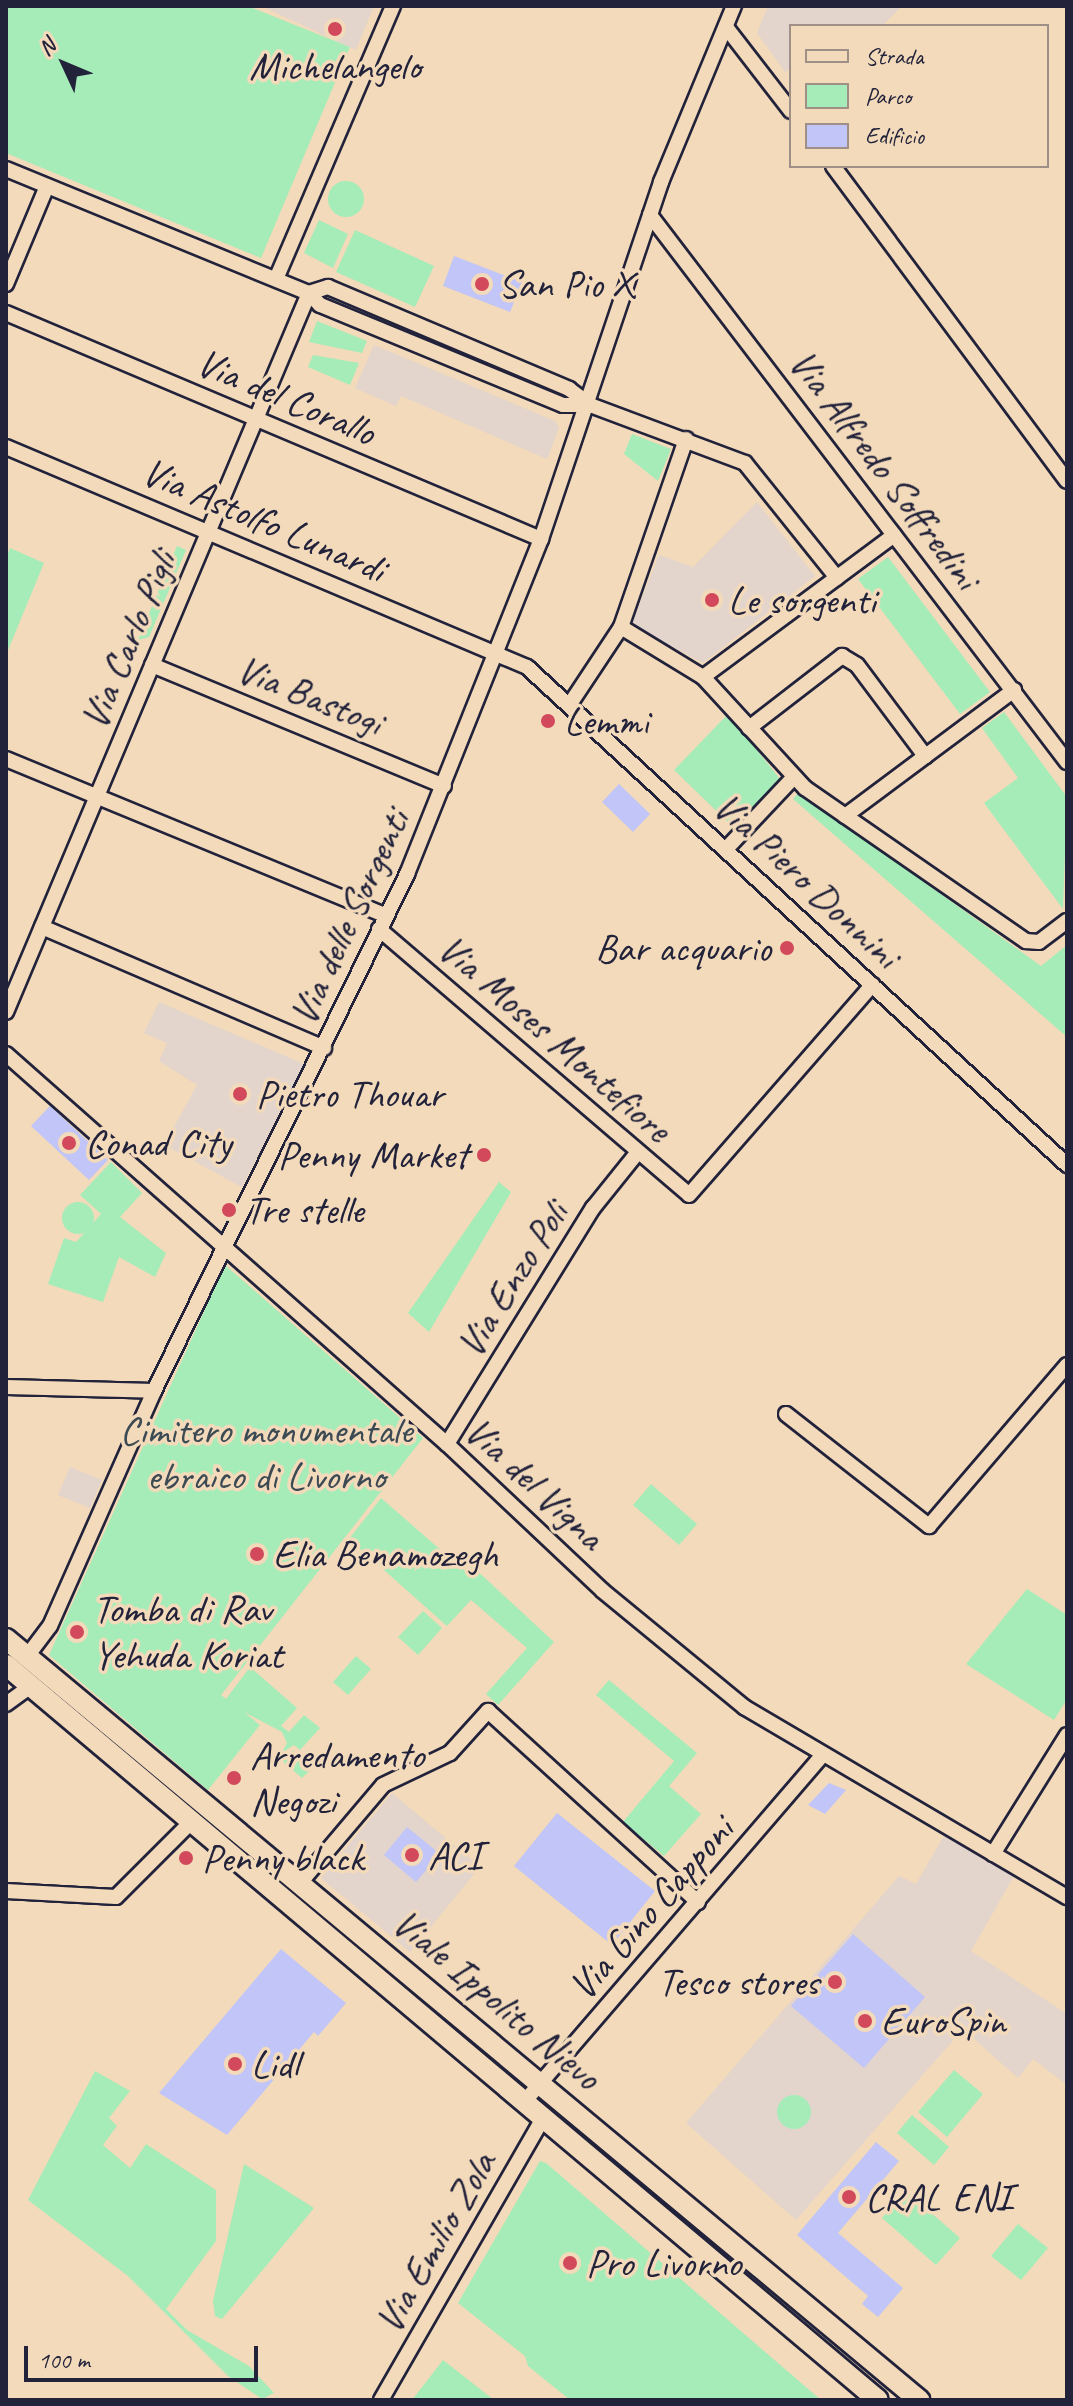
<!DOCTYPE html>
<style>
body{margin:0}
#map{position:relative;width:1073px;height:2406px;overflow:hidden;background:#f2daba;font-family:Caveat,sans-serif}
div>[style]{position:absolute}
[style*='--x']{left:calc(var(--x)*1px);top:calc(var(--y)*1px);width:calc(var(--w)*1px);rotate:calc(var(--a)*1deg)}
.built>*{inset:0;background:#e3d4cc}
.green>*{inset:0;background:#a6ecb8}
.round{border-radius:50%}
.building>*{inset:0;background:#c1c5f7}
.roads{filter:drop-shadow(2px 0 #22223b) drop-shadow(-2px 0 #22223b) drop-shadow(0 2px #22223b) drop-shadow(0 -2px #22223b)}
.street>*{height:14px;margin:-7px;padding:0 7px;transform-origin:7px;border-radius:7px;background:#f2daba}
.secondary>*{height:20px;margin:-10px;padding:0 10px;transform-origin:10px;border-radius:10px;background:#f2daba}
.dots>*{width:22px;height:22px;translate:-50% -50%;box-sizing:border-box;border:4px solid #f2daba;border-radius:50%}
span{translate:-50% -50%;white-space:nowrap;text-align:center;line-height:1.15;-webkit-text-stroke:7px #f2daba;paint-order:stroke}
.poi-label{font-size:40px;color:#22223b}
.left{translate:0 -50%;text-align:left}
.right{translate:-100% -50%;text-align:right}
.street-label{font-size:40px;color:#22223b}
.park-label{font-size:40px;color:#3c4a54}
.frame{position:absolute;inset:0;border:8px solid #22223b;pointer-events:none}
.legend{position:absolute;left:789px;top:24px;width:260px;height:144px;box-sizing:border-box;background:#f2daba;border:2px solid #9f9087;margin:0;padding:10px 14px;list-style:none;font-size:24px;color:#22223b}
.legend li{display:flex;align-items:center;gap:16px;height:40px}
.legend b{width:40px;border:2px solid #9f9087}
.north{position:absolute;left:24px;top:24px;width:80px;height:80px;-webkit-text-stroke:6px #f2daba;paint-order:stroke;rotate:314deg;font-size:22px;font-weight:700;line-height:32px;text-align:center;color:#22223b}
.north::after{content:'';display:block;margin:auto;width:28px;height:36px;background:#22223b;clip-path:polygon(50% 0,100% 100%,50% 72%,0 100%)}
.scale{position:absolute;left:24px;top:2346px;width:234px;height:36px;box-sizing:border-box;border:4px solid #22223b;border-top:0;padding-left:10px;font-size:24px;line-height:28px;white-space:nowrap;color:#22223b;-webkit-text-stroke:6px #f2daba;paint-order:stroke}
</style>
<div id="map">
<div class="built">
<i style="clip-path:polygon(261px 6px,374px 6px,356px 50px)"></i>
<i style="clip-path:polygon(768px 6px,902px 6px,882px 26px,791px 26px,791px 68px,785px 72px,757px 33px)"></i>
<i style="clip-path:polygon(374px 345px,555px 421px,559px 428px,547px 459px,401px 396px,396px 406px,355px 388px)"></i>
<i style="clip-path:polygon(757px 502px,815px 576px,703px 663px,631px 625px,659px 555px,693px 567px)"></i>
<i style="clip-path:polygon(159px 1002px,304px 1064px,242px 1187px,164px 1145px,197px 1085px,159px 1061px,167px 1043px,144px 1033px)"></i>
<i style="clip-path:polygon(70px 1467px,102px 1480px,90px 1508px,58px 1495px)"></i>
<i style="clip-path:polygon(392px 1793px,480px 1867px,410px 1952px,321px 1878px)"></i>
<i style="clip-path:polygon(945px 1834px,1014px 1876px,971px 1951px,1067px 2014px,1067px 2085px,1033px 2059px,1018px 2078px,963px 2029px,796px 2220px,686px 2123px,899px 1876px,916px 1884px)"></i>
</div>
<div class="green">
<i style="clip-path:polygon(6px 6px,248px 6px,350px 47px,261px 258px,6px 153px)"></i>
<i class="round" style="left:328px;top:181px;width:36px;height:36px"></i>
<i style="clip-path:polygon(319px 220px,348px 234px,333px 268px,304px 253px)"></i>
<i style="clip-path:polygon(355px 230px,434px 266px,415px 307px,336px 272px)"></i>
<i style="clip-path:polygon(317px 321px,367px 341px,362px 353px,309px 342px)"></i>
<i style="clip-path:polygon(313px 355px,359px 363px,350px 385px,308px 367px)"></i>
<i style="clip-path:polygon(632px 434px,671px 449px,658px 481px,624px 454px)"></i>
<i style="clip-path:polygon(177px 546px,186px 550px,149px 637px,138px 640px)"></i>
<i style="clip-path:polygon(10px 548px,44px 563px,6px 655px,6px 558px)"></i>
<i style="clip-path:polygon(888px 557px,990px 692px,960px 714px,858px 579px)"></i>
<i style="clip-path:polygon(1004px 712px,1067px 797px,1063px 909px,984px 803px,1018px 778px,982px 728px)"></i>
<i style="clip-path:polygon(728px 714px,780px 779px,736px 830px,674px 770px)"></i>
<i style="clip-path:polygon(799px 792px,1041px 966px,1067px 945px,1067px 1037px,793px 799px)"></i>
<i style="clip-path:polygon(111px 1162px,142px 1193px,120px 1217px,166px 1253px,155px 1277px,119px 1257px,103px 1302px,48px 1284px,64px 1238px,76px 1242px,101px 1214px,80px 1195px)"></i>
<i style="clip-path:polygon(499px 1182px,511px 1192px,429px 1332px,408px 1313px)"></i>
<i class="round" style="left:62px;top:1202px;width:32px;height:32px"></i>
<i style="clip-path:polygon(225px 1265px,423px 1438px,221px 1695px,226px 1699px,250px 1667px,297px 1708px,281px 1726px,289px 1732px,304px 1715px,320px 1728px,300px 1750px,294px 1745px,283px 1752px,287px 1756px,293px 1750px,310px 1770px,302px 1778px,279px 1758px,287px 1743px,282px 1732px,244px 1712px,260px 1725px,208px 1790px,49px 1655px)"></i>
<i style="clip-path:polygon(651px 1484px,697px 1524px,679px 1545px,633px 1505px)"></i>
<i style="clip-path:polygon(381px 1498px,466px 1572px,472px 1566px,554px 1642px,498px 1705px,486px 1694px,527px 1648px,471px 1600px,447px 1626px,349px 1539px)"></i>
<i style="clip-path:polygon(1027px 1589px,1067px 1615px,1067px 1699px,1054px 1720px,966px 1664px)"></i>
<i style="clip-path:polygon(423px 1611px,442px 1628px,418px 1655px,398px 1637px)"></i>
<i style="clip-path:polygon(356px 1656px,371px 1669px,348px 1695px,333px 1682px)"></i>
<i style="clip-path:polygon(609px 1680px,697px 1753px,669px 1786px,701px 1814px,664px 1856px,623px 1822px,674px 1761px,596px 1695px)"></i>
<i style="clip-path:polygon(954px 2070px,983px 2094px,947px 2137px,918px 2112px)"></i>
<i style="clip-path:polygon(95px 2071px,130px 2091px,109px 2118px,117px 2126px,103px 2145px,130px 2168px,146px 2144px,216px 2190px,216px 2241px,166px 2309px,187px 2330px,249px 2366px,274px 2393px,262px 2399px,228px 2376px,128px 2276px,28px 2200px)"></i>
<i class="round" style="left:777px;top:2095px;width:34px;height:34px"></i>
<i style="clip-path:polygon(912px 2115px,949px 2147px,934px 2165px,897px 2133px)"></i>
<i style="clip-path:polygon(540px 2161px,546px 2163px,821px 2400px,570px 2400px,528px 2366px,525px 2356px,458px 2303px)"></i>
<i style="clip-path:polygon(244px 2164px,314px 2208px,222px 2319px,215px 2316px,213px 2301px)"></i>
<i style="clip-path:polygon(906px 2191px,960px 2238px,936px 2265px,882px 2218px)"></i>
<i style="clip-path:polygon(1018px 2224px,1048px 2248px,1021px 2280px,991px 2256px)"></i>
<i style="clip-path:polygon(443px 2360px,494px 2400px,412px 2400px)"></i>
</div>
<div class="building">
<i style="clip-path:polygon(454px 256px,522px 282px,510px 312px,443px 286px)"></i>
<i style="clip-path:polygon(619px 784px,650px 814px,633px 832px,602px 802px)"></i>
<i style="clip-path:polygon(50px 1106px,108px 1160px,89px 1180px,31px 1126px)"></i>
<i style="clip-path:polygon(829px 1783px,846px 1790px,825px 1814px,808px 1805px)"></i>
<i style="clip-path:polygon(557px 1813px,655px 1891px,612px 1945px,514px 1866px)"></i>
<i style="clip-path:polygon(407px 1827px,440px 1854px,416px 1882px,384px 1855px)"></i>
<i style="clip-path:polygon(853px 1934px,925px 1997px,864px 2068px,791px 2006px)"></i>
<i style="clip-path:polygon(281px 1949px,346px 2003px,318px 2036px,314px 2032px,227px 2135px,159px 2093px)"></i>
<i style="clip-path:polygon(876px 2142px,899px 2161px,838px 2233px,903px 2288px,878px 2317px,862px 2304px,868px 2296px,797px 2235px)"></i>
</div>
<div class="roads">
<div class="street">
<i style="--x:726;--y:27;--w:106;--a:52.3"></i>
<i style="--x:833;--y:166;--w:392;--a:53.4"></i>
<i style="--x:6;--y:169;--w:327;--a:22.3"></i>
<i style="--x:309;--y:293;--w:780;--a:112.85"></i>
<i style="--x:650;--y:215;--w:688;--a:52.68"></i>
<i style="--x:276;--y:279;--w:297;--a:-66.8"></i>
<i style="--x:6;--y:284;--w:106;--a:-67.3"></i>
<i style="--x:6;--y:313;--w:581;--a:22.9"></i>
<i style="--x:590;--y:405;--w:27;--a:180"></i>
<i style="--x:563;--y:405;--w:263;--a:-157.6"></i>
<i style="--x:320;--y:305;--w:16;--a:-133"></i>
<i style="--x:309;--y:293;--w:20;--a:-18"></i>
<i style="--x:328;--y:287;--w:262;--a:22.9"></i>
<i style="--x:569;--y:389;--w:26;--a:37"></i>
<i style="--x:590;--y:405;--w:165;--a:20.5"></i>
<i style="--x:745;--y:463;--w:147;--a:51.3"></i>
<i style="--x:6;--y:447;--w:566;--a:22.89"></i>
<i style="--x:527;--y:667;--w:735;--a:42.68"></i>
<i style="--x:621;--y:627;--w:96;--a:31.4"></i>
<i style="--x:703;--y:677;--w:151;--a:47.4"></i>
<i style="--x:805;--y:788;--w:269;--a:34.7"></i>
<i style="--x:1026;--y:941;--w:13;--a:4"></i>
<i style="--x:1039;--y:942;--w:35;--a:-37"></i>
<i style="--x:152;--y:665;--w:316;--a:22.5"></i>
<i style="--x:703;--y:677;--w:238;--a:-36.6"></i>
<i style="--x:570;--y:704;--w:92;--a:-56.5"></i>
<i style="--x:621;--y:627;--w:199;--a:-70.9"></i>
<i style="--x:749;--y:728;--w:118;--a:-37.7"></i>
<i style="--x:842;--y:656;--w:17;--a:31"></i>
<i style="--x:857;--y:665;--w:114;--a:53.2"></i>
<i style="--x:6;--y:759;--w:410;--a:22.4"></i>
<i style="--x:845;--y:816;--w:211;--a:-36.7"></i>
<i style="--x:727;--y:848;--w:98;--a:-46.7"></i>
<i style="--x:42;--y:927;--w:307;--a:23.2"></i>
<i style="--x:379;--y:929;--w:408;--a:40.6"></i>
<i style="--x:689;--y:1195;--w:279;--a:-48.9"></i>
<i style="--x:6;--y:1054;--w:589;--a:41.49"></i>
<i style="--x:447;--y:1444;--w:214;--a:43.3"></i>
<i style="--x:603;--y:1591;--w:183;--a:39.4"></i>
<i style="--x:744;--y:1707;--w:375;--a:30.5"></i>
<i style="--x:6;--y:1387;--w:148;--a:1.5"></i>
<i style="--x:786;--y:1414;--w:182;--a:38.1"></i>
<i style="--x:929;--y:1526;--w:212;--a:-49.4"></i>
<i style="--x:447;--y:1444;--w:278;--a:-58.3"></i>
<i style="--x:593;--y:1208;--w:72;--a:-51.2"></i>
<i style="--x:28;--y:1655;--w:36;--a:-53"></i>
<i style="--x:50;--y:1626;--w:257;--a:-66.1"></i>
<i style="--x:154;--y:1391;--w:576;--a:-63.92"></i>
<i style="--x:407;--y:874;--w:361;--a:-68.2"></i>
<i style="--x:541;--y:539;--w:377;--a:-71.4"></i>
<i style="--x:661;--y:182;--w:191;--a:-67.5"></i>
<i style="--x:6;--y:1704;--w:32;--a:-36"></i>
<i style="--x:993;--y:1854;--w:140;--a:-58.1"></i>
<i style="--x:300;--y:1883;--w:128;--a:-49.7"></i>
<i style="--x:383;--y:1785;--w:74;--a:-25.5"></i>
<i style="--x:450;--y:1753;--w:57;--a:-47.9"></i>
<i style="--x:488;--y:1711;--w:284;--a:42.3"></i>
<i style="--x:6;--y:1891;--w:110;--a:3.1"></i>
<i style="--x:116;--y:1897;--w:109;--a:-45"></i>
<i style="--x:525;--y:2101;--w:457;--a:-49.3"></i>
<i style="--x:381;--y:2400;--w:327;--a:-60.1"></i>
</div>
<div class="secondary">
<i style="--x:6;--y:1639;--w:1189;--a:39.81"></i>
<i style="--x:6;--y:1665;--w:1140;--a:40.13"></i>
</div>
</div>
<div class="dots">
<i style="left:335px;top:29px;background:#d1495b"></i>
<i style="left:482px;top:284px;background:#d1495b"></i>
<i style="left:712px;top:600px;background:#d1495b"></i>
<i style="left:548px;top:721px;background:#d1495b"></i>
<i style="left:787px;top:948px;background:#d1495b"></i>
<i style="left:240px;top:1094px;background:#d1495b"></i>
<i style="left:69px;top:1143px;background:#d1495b"></i>
<i style="left:484px;top:1155px;background:#d1495b"></i>
<i style="left:229px;top:1210px;background:#d1495b"></i>
<i style="left:257px;top:1554px;background:#d1495b"></i>
<i style="left:77px;top:1632px;background:#d1495b"></i>
<i style="left:234px;top:1778px;background:#d1495b"></i>
<i style="left:412px;top:1855px;background:#d1495b"></i>
<i style="left:186px;top:1858px;background:#d1495b"></i>
<i style="left:835px;top:1982px;background:#d1495b"></i>
<i style="left:865px;top:2021px;background:#d1495b"></i>
<i style="left:235px;top:2064px;background:#d1495b"></i>
<i style="left:849px;top:2197px;background:#d1495b"></i>
<i style="left:570px;top:2263px;background:#d1495b"></i>
</div>
<div class="poi-label">
<span style="left:335px;top:66px">Michelangelo</span>
<span class="left" style="left:498px;top:284px">San Pio X</span>
<span class="left" style="left:728px;top:600px">Le sorgenti</span>
<span class="left" style="left:564px;top:721px">Lemmi</span>
<span class="right" style="left:771px;top:948px">Bar acquario</span>
<span class="left" style="left:256px;top:1094px">Pietro Thouar</span>
<span class="left" style="left:85px;top:1143px">Conad City</span>
<span class="right" style="left:468px;top:1155px">Penny Market</span>
<span class="left" style="left:245px;top:1210px">Tre stelle</span>
<span class="left" style="left:273px;top:1554px">Elia Benamozegh</span>
<span class="left" style="left:93px;top:1632px">Tomba di Rav<br>Yehuda Koriat</span>
<span class="left" style="left:250px;top:1778px">Arredamento<br>Negozi</span>
<span class="left" style="left:428px;top:1855px">ACI</span>
<span class="left" style="left:202px;top:1858px">Penny black</span>
<span class="right" style="left:819px;top:1982px">Tesco stores</span>
<span class="left" style="left:881px;top:2021px">EuroSpin</span>
<span class="left" style="left:251px;top:2064px">Lidl</span>
<span class="left" style="left:865px;top:2197px">CRAL ENI</span>
<span class="left" style="left:586px;top:2263px">Pro Livorno</span>
</div>
<div class="street-label">
<span style="left:286px;top:397px;rotate:23deg">Via del Corallo</span>
<span style="left:885px;top:469px;rotate:53deg">Via Alfredo Soffredini</span>
<span style="left:264px;top:520px;rotate:23deg">Via Astolfo Lunardi</span>
<span style="left:128px;top:640px;rotate:-67deg">Via Carlo Pigli</span>
<span style="left:310px;top:695px;rotate:22deg">Via Bastogi</span>
<span style="left:807px;top:880px;rotate:43deg">Via Piero Donnini</span>
<span style="left:349px;top:917px;rotate:-65deg">Via delle Sorgenti</span>
<span style="left:555px;top:1038px;rotate:41deg">Via Moses Montefiore</span>
<span style="left:512px;top:1279px;rotate:-58deg">Via Enzo Poli</span>
<span style="left:535px;top:1483px;rotate:43deg">Via del Vigna</span>
<span style="left:651px;top:1908px;rotate:-49deg">Via Gino Capponi</span>
<span style="left:497px;top:1999px;rotate:40deg">Viale Ippolito Nievo</span>
<span style="left:435px;top:2242px;rotate:-60deg">Via Emilio Zola</span>
</div>
<div class="park-label">
<span style="left:266px;top:1453px">Cimitero monumentale<br>ebraico di Livorno</span>
</div>
<div class="frame"></div>
<ul class="legend">
<li><b style="height:10px;background:#f2daba"></b>Strada</li>
<li><b style="height:22px;background:#a6ecb8"></b>Parco</li>
<li><b style="height:22px;background:#c1c5f7"></b>Edificio</li>
</ul>
<div class="north">N</div>
<div class="scale">100 m</div>
</div>
